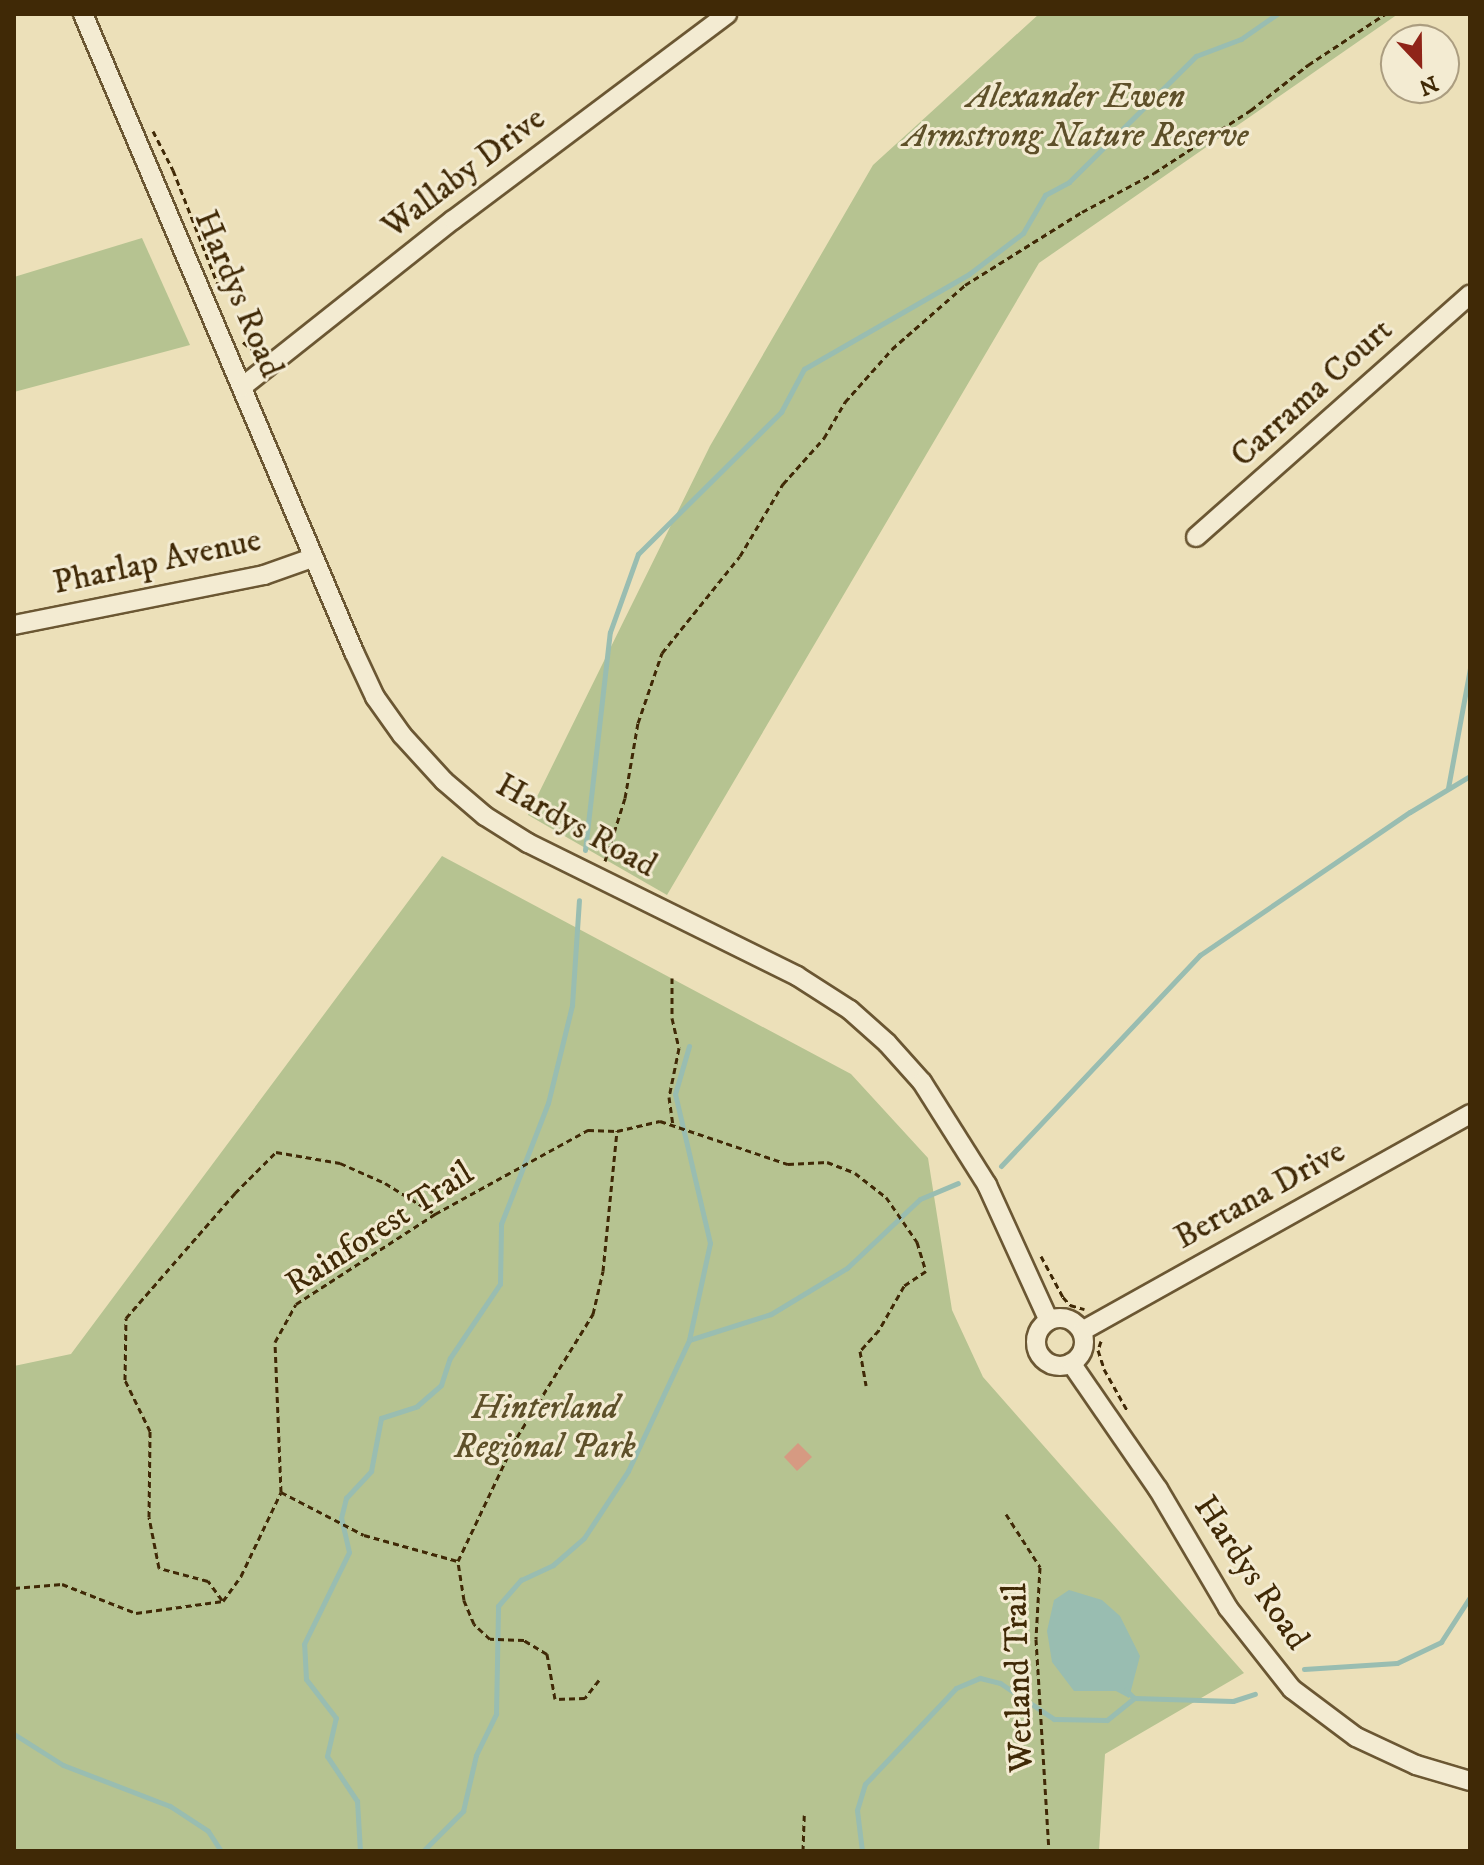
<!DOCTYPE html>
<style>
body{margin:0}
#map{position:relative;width:1484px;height:1865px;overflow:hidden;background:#ece0b9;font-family:"IM FELL DW Pica",serif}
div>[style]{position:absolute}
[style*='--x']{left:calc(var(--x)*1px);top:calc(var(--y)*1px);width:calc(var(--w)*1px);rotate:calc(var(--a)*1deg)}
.green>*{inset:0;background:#b6c391}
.water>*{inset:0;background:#99bdb1}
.stream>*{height:5px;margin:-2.5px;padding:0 2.5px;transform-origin:2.5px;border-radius:2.5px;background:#99bdb1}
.building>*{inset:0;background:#d69a82}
.path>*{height:3px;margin-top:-1.5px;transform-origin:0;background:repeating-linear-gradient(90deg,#402906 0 6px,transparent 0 10px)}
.roads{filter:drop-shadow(2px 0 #6b5733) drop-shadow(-2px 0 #6b5733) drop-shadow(0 2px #6b5733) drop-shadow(0 -2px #6b5733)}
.minor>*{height:18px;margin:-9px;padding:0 9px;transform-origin:9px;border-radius:9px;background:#f3ebd2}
.minor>.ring{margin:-9px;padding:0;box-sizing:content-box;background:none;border:18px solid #f3ebd2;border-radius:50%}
span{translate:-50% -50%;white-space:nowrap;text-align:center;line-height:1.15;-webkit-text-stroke:6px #f3ebd2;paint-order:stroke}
.park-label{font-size:34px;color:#5e5029;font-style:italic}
.street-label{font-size:34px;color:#402906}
.frame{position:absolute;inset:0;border:16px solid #402906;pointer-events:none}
.north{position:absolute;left:1380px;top:24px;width:80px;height:80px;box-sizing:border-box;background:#f3ebd2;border:2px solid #ab9d80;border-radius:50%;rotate:158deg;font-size:22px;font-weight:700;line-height:32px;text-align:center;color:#402906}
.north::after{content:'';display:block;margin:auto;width:28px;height:36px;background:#8f2418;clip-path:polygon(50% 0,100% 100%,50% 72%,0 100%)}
</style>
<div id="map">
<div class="green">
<i style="clip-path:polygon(1039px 14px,1398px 14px,1039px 263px,667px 895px,528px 815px,710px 446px,873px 165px)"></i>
<i style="clip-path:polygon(142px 238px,190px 345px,14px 392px,14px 277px)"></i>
<i style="clip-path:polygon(442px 856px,851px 1074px,928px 1158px,952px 1310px,983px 1377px,1244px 1673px,1105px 1754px,1099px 1851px,14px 1851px,14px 1366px,71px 1354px)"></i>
</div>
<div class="water">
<i style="clip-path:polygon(1069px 1590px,1102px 1600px,1120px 1616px,1140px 1656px,1129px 1698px,1116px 1691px,1074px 1691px,1052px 1662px,1047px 1631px,1054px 1600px)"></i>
</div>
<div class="stream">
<i style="--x:1448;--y:788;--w:122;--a:-79.6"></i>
<i style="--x:585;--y:850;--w:219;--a:-83.5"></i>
<i style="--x:610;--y:632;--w:83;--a:-70.3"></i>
<i style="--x:638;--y:554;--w:202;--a:-44.8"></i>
<i style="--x:781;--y:412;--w:49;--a:-61.9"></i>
<i style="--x:804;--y:369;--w:190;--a:-29.9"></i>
<i style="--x:969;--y:274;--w:68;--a:-37.2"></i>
<i style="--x:1023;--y:233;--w:44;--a:-59.9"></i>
<i style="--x:1045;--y:195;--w:27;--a:-28"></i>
<i style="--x:1069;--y:182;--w:179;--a:-44.8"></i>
<i style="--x:1196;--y:56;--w:48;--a:-20.7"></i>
<i style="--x:1241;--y:39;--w:44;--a:-34.8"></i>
<i style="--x:1001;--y:1166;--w:290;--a:-46.7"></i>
<i style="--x:1200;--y:955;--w:254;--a:-34.3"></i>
<i style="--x:1410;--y:812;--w:70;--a:-31"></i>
<i style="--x:689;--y:1340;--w:86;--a:-17.6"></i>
<i style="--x:771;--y:1314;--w:89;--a:-31.2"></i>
<i style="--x:847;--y:1268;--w:100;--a:-43.4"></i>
<i style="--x:920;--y:1199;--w:41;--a:-22.8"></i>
<i style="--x:1304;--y:1669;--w:93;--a:-3.7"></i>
<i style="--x:1397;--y:1663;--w:49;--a:-25.5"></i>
<i style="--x:1441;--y:1642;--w:54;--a:-57.2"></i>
<i style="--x:1126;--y:1690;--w:11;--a:45"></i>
<i style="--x:1134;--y:1698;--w:99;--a:1.7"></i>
<i style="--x:1233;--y:1701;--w:23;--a:-18"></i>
<i style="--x:14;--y:1734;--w:58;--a:32.3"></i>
<i style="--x:63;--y:1765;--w:115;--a:21"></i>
<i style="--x:170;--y:1806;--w:45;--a:33.3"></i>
<i style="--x:208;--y:1831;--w:24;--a:57"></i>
<i style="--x:360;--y:1851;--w:50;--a:-93.4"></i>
<i style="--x:357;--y:1801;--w:54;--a:-123.7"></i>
<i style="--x:327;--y:1756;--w:39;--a:-77"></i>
<i style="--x:336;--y:1718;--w:49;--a:-127.6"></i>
<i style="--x:306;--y:1679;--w:35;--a:-93"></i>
<i style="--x:304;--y:1644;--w:102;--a:-63.9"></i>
<i style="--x:349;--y:1552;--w:35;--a:-103"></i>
<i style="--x:341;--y:1518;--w:21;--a:-76"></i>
<i style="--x:346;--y:1498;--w:37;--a:-47"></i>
<i style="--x:371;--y:1471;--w:54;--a:-79.3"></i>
<i style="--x:381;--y:1418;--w:38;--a:-18"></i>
<i style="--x:417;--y:1406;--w:32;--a:-41"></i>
<i style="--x:441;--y:1385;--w:28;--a:-72"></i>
<i style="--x:450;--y:1358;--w:89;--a:-56"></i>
<i style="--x:500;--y:1284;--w:60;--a:-89"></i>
<i style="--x:501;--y:1224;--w:130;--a:-68.8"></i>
<i style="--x:548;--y:1103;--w:101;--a:-76.2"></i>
<i style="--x:572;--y:1005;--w:105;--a:-86.2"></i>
<i style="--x:423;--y:1851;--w:57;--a:-45"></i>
<i style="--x:463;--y:1811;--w:57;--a:-76.9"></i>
<i style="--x:476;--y:1755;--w:46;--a:-64"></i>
<i style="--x:496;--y:1714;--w:108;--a:-88.9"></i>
<i style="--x:498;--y:1606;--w:35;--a:-49"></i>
<i style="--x:521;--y:1580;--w:35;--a:-25"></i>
<i style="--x:553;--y:1565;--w:41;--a:-41.1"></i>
<i style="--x:584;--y:1538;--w:80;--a:-56.7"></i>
<i style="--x:628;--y:1471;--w:145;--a:-65"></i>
<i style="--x:689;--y:1340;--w:99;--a:-77.8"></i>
<i style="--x:710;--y:1243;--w:153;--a:-103.2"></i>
<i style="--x:675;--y:1094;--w:50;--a:-73.7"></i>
<i style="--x:862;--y:1851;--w:41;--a:-97"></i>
<i style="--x:857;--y:1810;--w:27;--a:-73"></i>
<i style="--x:865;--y:1784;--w:132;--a:-46.5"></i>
<i style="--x:956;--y:1688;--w:26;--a:-23"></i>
<i style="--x:980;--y:1678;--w:21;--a:14"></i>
<i style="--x:1000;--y:1683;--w:65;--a:33.7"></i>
<i style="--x:1054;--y:1719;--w:53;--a:1.1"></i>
<i style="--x:1107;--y:1720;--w:35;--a:-39"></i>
</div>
<div class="building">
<i style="clip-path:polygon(798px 1443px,812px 1457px,797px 1471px,784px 1457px)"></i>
</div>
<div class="path">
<i style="--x:153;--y:131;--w:44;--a:62.9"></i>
<i style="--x:173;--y:170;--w:123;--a:68.6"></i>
<i style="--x:243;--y:342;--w:14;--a:39"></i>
<i style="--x:605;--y:861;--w:66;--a:-72.4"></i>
<i style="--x:625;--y:798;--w:76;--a:-80.2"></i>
<i style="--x:638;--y:723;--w:74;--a:-71.1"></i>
<i style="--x:662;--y:653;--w:124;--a:-51.2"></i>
<i style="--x:740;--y:556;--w:84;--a:-59.2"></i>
<i style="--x:783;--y:484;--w:62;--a:-48.3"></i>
<i style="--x:824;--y:438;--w:42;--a:-59.7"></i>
<i style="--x:845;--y:402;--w:71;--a:-48.4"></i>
<i style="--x:892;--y:349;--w:97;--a:-41.2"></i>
<i style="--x:965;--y:285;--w:138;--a:-32"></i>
<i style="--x:1082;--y:212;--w:82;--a:-28.4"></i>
<i style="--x:1154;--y:173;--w:116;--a:-33"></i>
<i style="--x:1251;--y:110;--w:73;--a:-38.3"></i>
<i style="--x:1308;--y:65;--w:92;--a:-33.5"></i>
<i style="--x:672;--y:978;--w:40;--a:90"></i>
<i style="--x:672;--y:1018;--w:31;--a:77"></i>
<i style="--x:679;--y:1048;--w:50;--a:101.5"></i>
<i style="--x:669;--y:1097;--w:28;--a:82"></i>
<i style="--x:1041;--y:1256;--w:47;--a:61.8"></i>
<i style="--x:1063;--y:1297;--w:11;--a:49"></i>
<i style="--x:1070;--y:1305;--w:15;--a:16"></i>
<i style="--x:1101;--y:1341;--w:9;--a:108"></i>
<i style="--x:1098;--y:1350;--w:20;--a:72"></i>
<i style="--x:1104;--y:1369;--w:47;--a:60.7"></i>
<i style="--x:281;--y:1492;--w:93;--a:27.4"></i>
<i style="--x:364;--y:1535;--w:98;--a:15.5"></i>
<i style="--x:1006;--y:1514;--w:63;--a:57.3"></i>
<i style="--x:1040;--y:1567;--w:72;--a:93.2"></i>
<i style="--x:1036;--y:1639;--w:212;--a:86.5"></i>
<i style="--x:14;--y:1588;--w:48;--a:-4.8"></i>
<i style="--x:62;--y:1584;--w:79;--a:21.4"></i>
<i style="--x:136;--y:1613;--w:88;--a:-7.9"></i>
<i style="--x:223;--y:1601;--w:31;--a:-54"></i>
<i style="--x:241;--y:1576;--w:93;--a:-64.5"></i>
<i style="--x:281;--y:1492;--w:150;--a:-92.3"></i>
<i style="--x:275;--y:1342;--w:43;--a:-61.1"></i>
<i style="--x:296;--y:1304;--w:166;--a:-32.9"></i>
<i style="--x:435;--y:1214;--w:175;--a:-28.8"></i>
<i style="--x:588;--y:1130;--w:29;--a:2"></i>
<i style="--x:617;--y:1131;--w:44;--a:-13.1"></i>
<i style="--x:660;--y:1121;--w:135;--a:18.6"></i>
<i style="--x:788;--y:1164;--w:39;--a:-3"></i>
<i style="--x:827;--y:1162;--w:30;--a:21"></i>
<i style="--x:855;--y:1173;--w:39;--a:38"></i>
<i style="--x:886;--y:1197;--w:55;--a:55.4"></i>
<i style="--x:917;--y:1242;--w:30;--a:73"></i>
<i style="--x:926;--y:1271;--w:27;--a:146"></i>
<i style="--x:904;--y:1286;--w:51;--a:119.6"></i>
<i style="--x:879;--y:1330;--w:28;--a:132"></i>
<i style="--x:860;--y:1351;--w:35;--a:80"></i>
<i style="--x:222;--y:1600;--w:24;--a:-126"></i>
<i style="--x:208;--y:1581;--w:51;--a:-165.1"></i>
<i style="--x:159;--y:1568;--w:52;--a:-101.1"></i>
<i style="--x:149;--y:1517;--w:86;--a:-89.3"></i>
<i style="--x:150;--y:1431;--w:57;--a:-116.1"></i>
<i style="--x:125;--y:1380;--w:62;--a:-89.1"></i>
<i style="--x:126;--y:1318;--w:166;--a:-48.9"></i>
<i style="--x:235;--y:1193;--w:58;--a:-45"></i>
<i style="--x:276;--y:1152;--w:65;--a:9.8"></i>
<i style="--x:340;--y:1163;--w:49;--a:24"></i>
<i style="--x:385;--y:1183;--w:59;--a:31.8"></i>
<i style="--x:599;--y:1680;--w:23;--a:128"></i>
<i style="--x:585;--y:1698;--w:30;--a:178"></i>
<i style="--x:555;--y:1699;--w:46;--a:-100.1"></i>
<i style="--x:547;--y:1654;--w:27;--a:-149"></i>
<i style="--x:524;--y:1640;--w:34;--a:-178"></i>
<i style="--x:490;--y:1639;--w:22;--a:-137"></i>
<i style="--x:474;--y:1624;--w:26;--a:-113"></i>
<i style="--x:464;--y:1600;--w:39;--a:-99"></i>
<i style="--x:458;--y:1561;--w:137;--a:-64.6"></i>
<i style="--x:517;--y:1437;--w:145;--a:-58.3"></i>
<i style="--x:593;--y:1314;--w:44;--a:-76.9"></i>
<i style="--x:603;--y:1271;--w:141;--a:-84.3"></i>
<i style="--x:803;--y:1851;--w:36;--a:-88"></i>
</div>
<div class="roads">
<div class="minor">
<i style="--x:83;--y:14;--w:693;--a:66.99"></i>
<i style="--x:354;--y:652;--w:50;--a:65"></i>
<i style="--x:375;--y:697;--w:47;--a:54.6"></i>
<i style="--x:402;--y:735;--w:62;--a:47.6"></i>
<i style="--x:444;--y:781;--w:54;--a:40.5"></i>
<i style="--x:485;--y:816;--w:51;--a:32.1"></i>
<i style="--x:528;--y:843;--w:300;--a:26.3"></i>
<i style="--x:797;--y:976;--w:63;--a:32.7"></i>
<i style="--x:850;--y:1010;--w:50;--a:41.7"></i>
<i style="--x:887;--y:1043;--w:52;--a:48.1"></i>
<i style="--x:922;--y:1082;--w:122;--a:57.7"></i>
<i style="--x:987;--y:1185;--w:149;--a:65.5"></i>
<i style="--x:242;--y:387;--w:269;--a:-38.4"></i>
<i style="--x:453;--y:220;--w:343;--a:-36.9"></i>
<i style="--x:1196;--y:537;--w:366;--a:-41.5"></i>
<i style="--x:14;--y:625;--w:255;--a:-11.3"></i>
<i style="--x:264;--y:575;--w:51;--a:-19.5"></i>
<i class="ring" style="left:1036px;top:1318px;width:30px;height:30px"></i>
<i style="--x:1082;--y:1331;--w:445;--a:-29.2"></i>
<i style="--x:1071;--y:1363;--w:153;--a:55.4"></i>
<i style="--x:1158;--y:1489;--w:138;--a:59.5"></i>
<i style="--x:1228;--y:1608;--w:103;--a:51.7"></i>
<i style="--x:1292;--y:1689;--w:80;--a:36.9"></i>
<i style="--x:1356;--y:1737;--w:66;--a:25"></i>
<i style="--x:1416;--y:1765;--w:56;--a:16.5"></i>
</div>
</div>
<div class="park-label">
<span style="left:1076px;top:117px">Alexander Ewen<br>Armstrong Nature Reserve</span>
<span style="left:545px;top:1428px">Hinterland<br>Regional Park</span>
</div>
<div class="street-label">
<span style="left:464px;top:173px;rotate:-37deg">Wallaby Drive</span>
<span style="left:238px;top:294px;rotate:67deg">Hardys Road</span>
<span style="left:1312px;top:393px;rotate:-42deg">Carrama Court</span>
<span style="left:157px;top:562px;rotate:-12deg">Pharlap Avenue</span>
<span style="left:576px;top:826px;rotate:29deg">Hardys Road</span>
<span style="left:1260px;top:1195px;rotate:-29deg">Bertana Drive</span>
<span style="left:380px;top:1229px;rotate:-33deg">Rainforest Trail</span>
<span style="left:1251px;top:1573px;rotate:56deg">Hardys Road</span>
<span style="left:1019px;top:1678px;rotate:-92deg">Wetland Trail</span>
</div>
<div class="frame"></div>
<div class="north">N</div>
</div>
